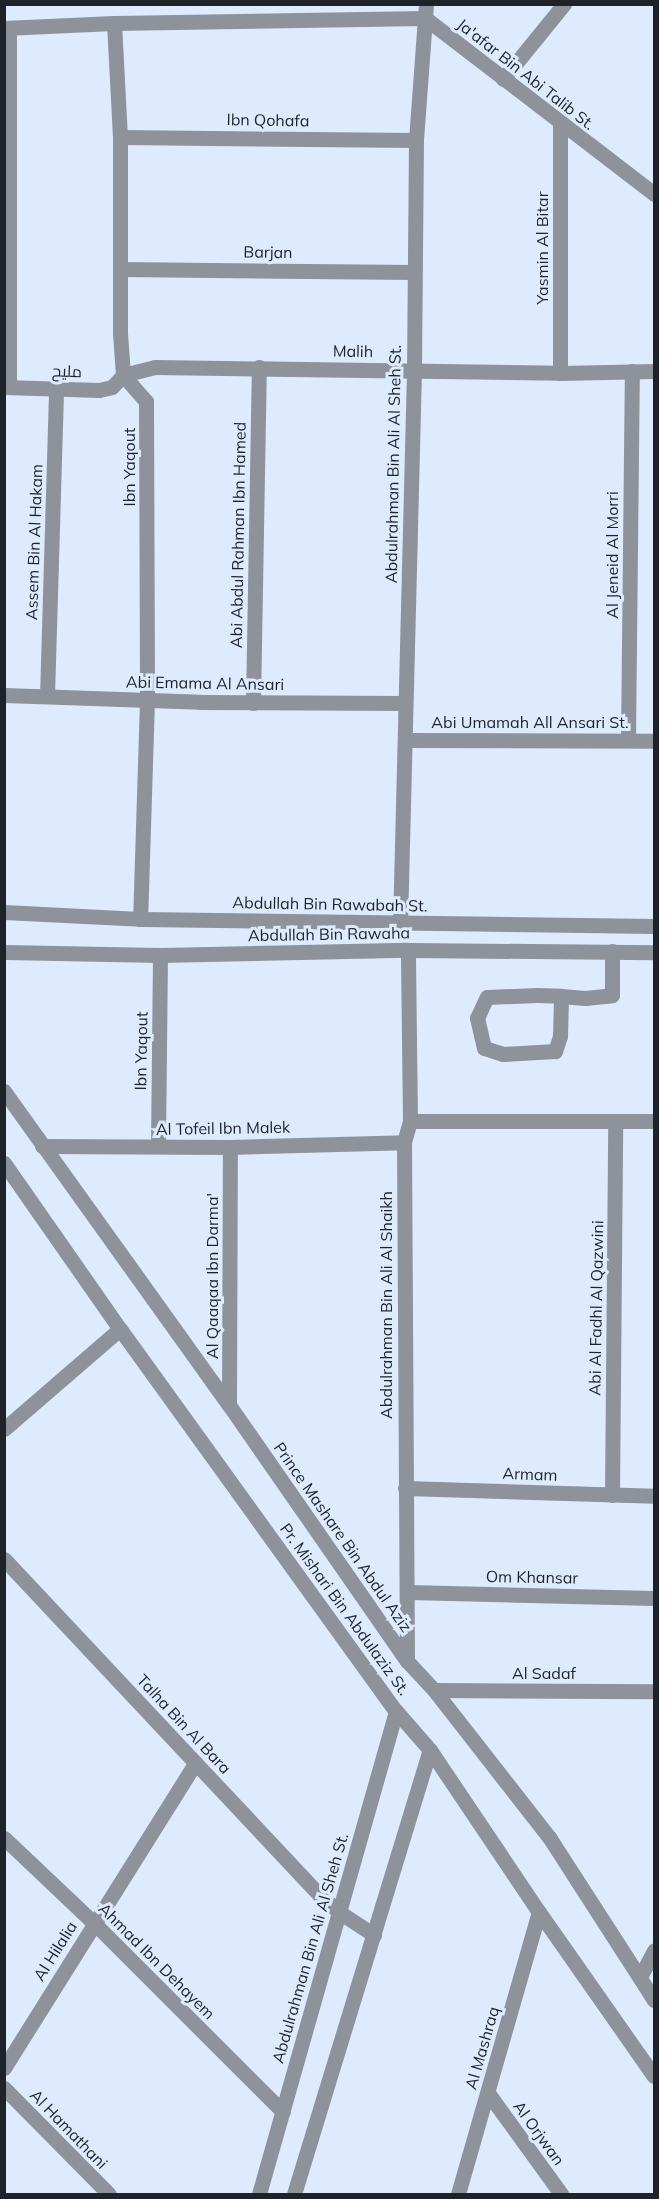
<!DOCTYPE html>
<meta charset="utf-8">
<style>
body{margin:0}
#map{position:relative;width:659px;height:2199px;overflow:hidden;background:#deebfe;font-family:Mulish,Cairo,sans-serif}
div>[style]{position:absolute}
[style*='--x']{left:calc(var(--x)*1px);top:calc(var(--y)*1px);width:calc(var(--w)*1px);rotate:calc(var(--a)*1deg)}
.minor>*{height:15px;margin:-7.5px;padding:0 7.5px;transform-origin:7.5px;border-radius:7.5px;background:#8e939b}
span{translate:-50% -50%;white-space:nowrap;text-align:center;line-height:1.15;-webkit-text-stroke:6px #deebfe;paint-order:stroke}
.street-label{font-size:16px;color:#1e2229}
.frame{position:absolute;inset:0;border:6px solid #1e2229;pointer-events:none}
</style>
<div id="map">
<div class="minor">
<i style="--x:114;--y:23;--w:114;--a:87"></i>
<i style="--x:120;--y:137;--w:196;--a:90"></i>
<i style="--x:120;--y:333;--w:42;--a:85.9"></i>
<i style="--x:123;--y:375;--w:35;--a:49"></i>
<i style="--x:146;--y:401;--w:299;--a:89.8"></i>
<i style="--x:147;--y:700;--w:219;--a:91.8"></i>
<i style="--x:4;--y:28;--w:110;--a:-2.6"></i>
<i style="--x:114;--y:23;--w:311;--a:-0.9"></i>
<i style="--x:425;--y:18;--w:289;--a:37.5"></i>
<i style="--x:9;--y:28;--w:359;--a:90"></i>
<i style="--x:503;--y:79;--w:97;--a:-50.9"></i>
<i style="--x:120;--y:137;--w:296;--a:0.6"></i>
<i style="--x:121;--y:269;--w:293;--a:0.6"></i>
<i style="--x:560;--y:373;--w:250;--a:-90"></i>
<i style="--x:4;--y:387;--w:95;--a:1.8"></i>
<i style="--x:99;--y:390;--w:13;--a:-13"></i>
<i style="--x:112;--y:387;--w:16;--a:-47"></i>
<i style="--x:123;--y:375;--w:33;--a:-14"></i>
<i style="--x:155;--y:367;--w:405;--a:0.8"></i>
<i style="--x:560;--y:373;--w:94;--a:-1.2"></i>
<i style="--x:4;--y:695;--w:196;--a:2"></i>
<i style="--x:200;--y:702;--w:205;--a:0.3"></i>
<i style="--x:47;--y:696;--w:307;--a:-88.3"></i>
<i style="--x:253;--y:703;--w:336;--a:-89"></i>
<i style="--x:405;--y:740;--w:249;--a:0.2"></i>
<i style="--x:628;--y:740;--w:369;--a:-89.4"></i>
<i style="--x:4;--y:912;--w:136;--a:2.9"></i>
<i style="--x:140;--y:919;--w:514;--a:0.78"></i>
<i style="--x:400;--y:924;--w:554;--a:-88.55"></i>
<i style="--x:414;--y:370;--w:230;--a:-89.5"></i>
<i style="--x:416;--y:140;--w:136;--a:-85.8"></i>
<i style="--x:4;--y:952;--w:156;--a:1.1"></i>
<i style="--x:160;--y:955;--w:248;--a:-1.2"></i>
<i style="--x:408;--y:950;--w:246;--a:0.5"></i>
<i style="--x:561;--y:996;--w:40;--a:91.4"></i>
<i style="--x:560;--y:1036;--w:16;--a:108"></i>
<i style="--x:555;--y:1051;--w:52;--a:176.7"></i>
<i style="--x:503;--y:1054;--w:20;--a:-162"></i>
<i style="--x:484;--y:1048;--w:31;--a:-103"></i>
<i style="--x:477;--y:1018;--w:23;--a:-65"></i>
<i style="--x:487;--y:997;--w:50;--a:-2.3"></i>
<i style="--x:537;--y:995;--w:24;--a:2"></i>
<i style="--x:561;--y:996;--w:24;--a:5"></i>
<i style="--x:585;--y:998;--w:27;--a:-6"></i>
<i style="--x:612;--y:995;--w:44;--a:-90"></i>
<i style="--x:4;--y:1091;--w:386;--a:54.4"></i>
<i style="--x:229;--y:1405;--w:312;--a:55.2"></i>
<i style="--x:407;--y:1661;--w:40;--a:47"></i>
<i style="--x:434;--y:1690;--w:187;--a:52"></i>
<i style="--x:549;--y:1837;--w:194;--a:57.2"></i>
<i style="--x:410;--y:1121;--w:244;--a:0"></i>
<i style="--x:42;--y:1146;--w:188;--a:0.3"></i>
<i style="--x:230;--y:1147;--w:174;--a:-1.6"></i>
<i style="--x:158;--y:1146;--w:191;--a:-89.4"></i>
<i style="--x:4;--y:1163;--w:203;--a:55.1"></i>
<i style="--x:120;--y:1329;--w:471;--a:54.2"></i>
<i style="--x:396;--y:1711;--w:52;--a:48.9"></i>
<i style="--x:430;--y:1750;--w:195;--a:56.1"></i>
<i style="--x:539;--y:1912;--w:200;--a:55"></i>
<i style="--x:229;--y:1405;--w:258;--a:-89.8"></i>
<i style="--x:4;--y:1429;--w:153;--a:-40.8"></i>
<i style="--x:405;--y:1488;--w:249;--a:1.8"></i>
<i style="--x:612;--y:1495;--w:373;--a:-89.5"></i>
<i style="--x:4;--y:1559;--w:460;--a:46.8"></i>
<i style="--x:319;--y:1894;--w:27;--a:42"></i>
<i style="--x:339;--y:1912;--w:42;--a:33.3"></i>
<i style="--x:408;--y:1592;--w:246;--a:1.4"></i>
<i style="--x:407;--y:1661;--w:519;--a:-90.33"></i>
<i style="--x:404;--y:1142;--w:22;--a:-74"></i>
<i style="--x:410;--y:1121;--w:171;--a:-90.7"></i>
<i style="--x:434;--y:1690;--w:220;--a:0.3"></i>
<i style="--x:4;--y:1838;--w:124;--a:43.4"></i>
<i style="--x:94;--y:1923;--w:267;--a:45"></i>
<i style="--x:640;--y:1977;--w:30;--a:-62"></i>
<i style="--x:4;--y:2068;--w:360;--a:-57.9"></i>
<i style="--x:4;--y:2088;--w:149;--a:45.3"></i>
<i style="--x:488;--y:2093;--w:125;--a:54.1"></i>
<i style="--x:259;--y:2194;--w:502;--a:-74.16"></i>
<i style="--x:294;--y:2194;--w:464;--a:-73"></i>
<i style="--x:458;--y:2194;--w:293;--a:-74"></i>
</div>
<div class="street-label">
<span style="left:526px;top:74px;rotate:38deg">Ja'afar Bin Abi Talib St.</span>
<span style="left:268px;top:120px;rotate:1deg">Ibn Qohafa</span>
<span style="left:542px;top:248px;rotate:-90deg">Yasmin Al Bitar</span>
<span style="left:268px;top:252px;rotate:1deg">Barjan</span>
<span style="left:353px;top:351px;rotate:1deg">Malih</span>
<span style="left:67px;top:371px;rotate:2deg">مليح</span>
<span style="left:393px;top:464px;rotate:-89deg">Abdulrahman Bin Ali Al Sheh St.</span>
<span style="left:129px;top:467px;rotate:-90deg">Ibn Yaqout</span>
<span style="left:238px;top:535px;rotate:-89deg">Abi Abdul Rahman Ibn Hamed</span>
<span style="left:34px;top:542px;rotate:-88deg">Assem Bin Al Hakam</span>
<span style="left:612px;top:555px;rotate:-90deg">Al Jeneid Al Morri</span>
<span style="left:205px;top:683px;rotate:1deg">Abi Emama Al Ansari</span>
<span style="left:530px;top:722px">Abi Umamah All Ansari St.</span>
<span style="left:330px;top:904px;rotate:1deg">Abdullah Bin Rawabah St.</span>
<span style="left:329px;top:934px;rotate:-1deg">Abdullah Bin Rawaha</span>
<span style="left:141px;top:1051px;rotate:-89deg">Ibn Yaqout</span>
<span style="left:223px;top:1128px;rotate:-1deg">Al Tofeil Ibn Malek</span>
<span style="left:212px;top:1276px;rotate:-90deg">Al Qaaqaa Ibn Darma'</span>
<span style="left:386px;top:1305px;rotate:-90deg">Abdulrahman Bin Ali Al Shaikh</span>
<span style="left:596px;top:1308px;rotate:-89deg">Abi Al Fadhl Al Qazwini</span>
<span style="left:530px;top:1474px;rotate:2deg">Armam</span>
<span style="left:343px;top:1537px;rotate:55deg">Prince Mashare Bin Abdul Aziz</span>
<span style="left:532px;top:1577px;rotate:1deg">Om Khansar</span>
<span style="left:345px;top:1609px;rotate:54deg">Pr. Mishari Bin Abdulaziz St.</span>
<span style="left:544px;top:1673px">Al Sadaf</span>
<span style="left:184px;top:1724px;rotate:47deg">Talha Bin Al Bara</span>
<span style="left:310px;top:1948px;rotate:-74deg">Abdulrahman Bin Ali Al Sheh St.</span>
<span style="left:55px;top:1951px;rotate:-58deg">Al Hilalia</span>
<span style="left:157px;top:1961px;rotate:45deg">Ahmad Ibn Dehayem</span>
<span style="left:482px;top:2048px;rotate:-74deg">Al Mashraq</span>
<span style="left:69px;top:2129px;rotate:46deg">Al Hamathani</span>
<span style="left:539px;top:2133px;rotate:54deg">Al Orjwan</span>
</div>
<div class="frame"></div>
</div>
